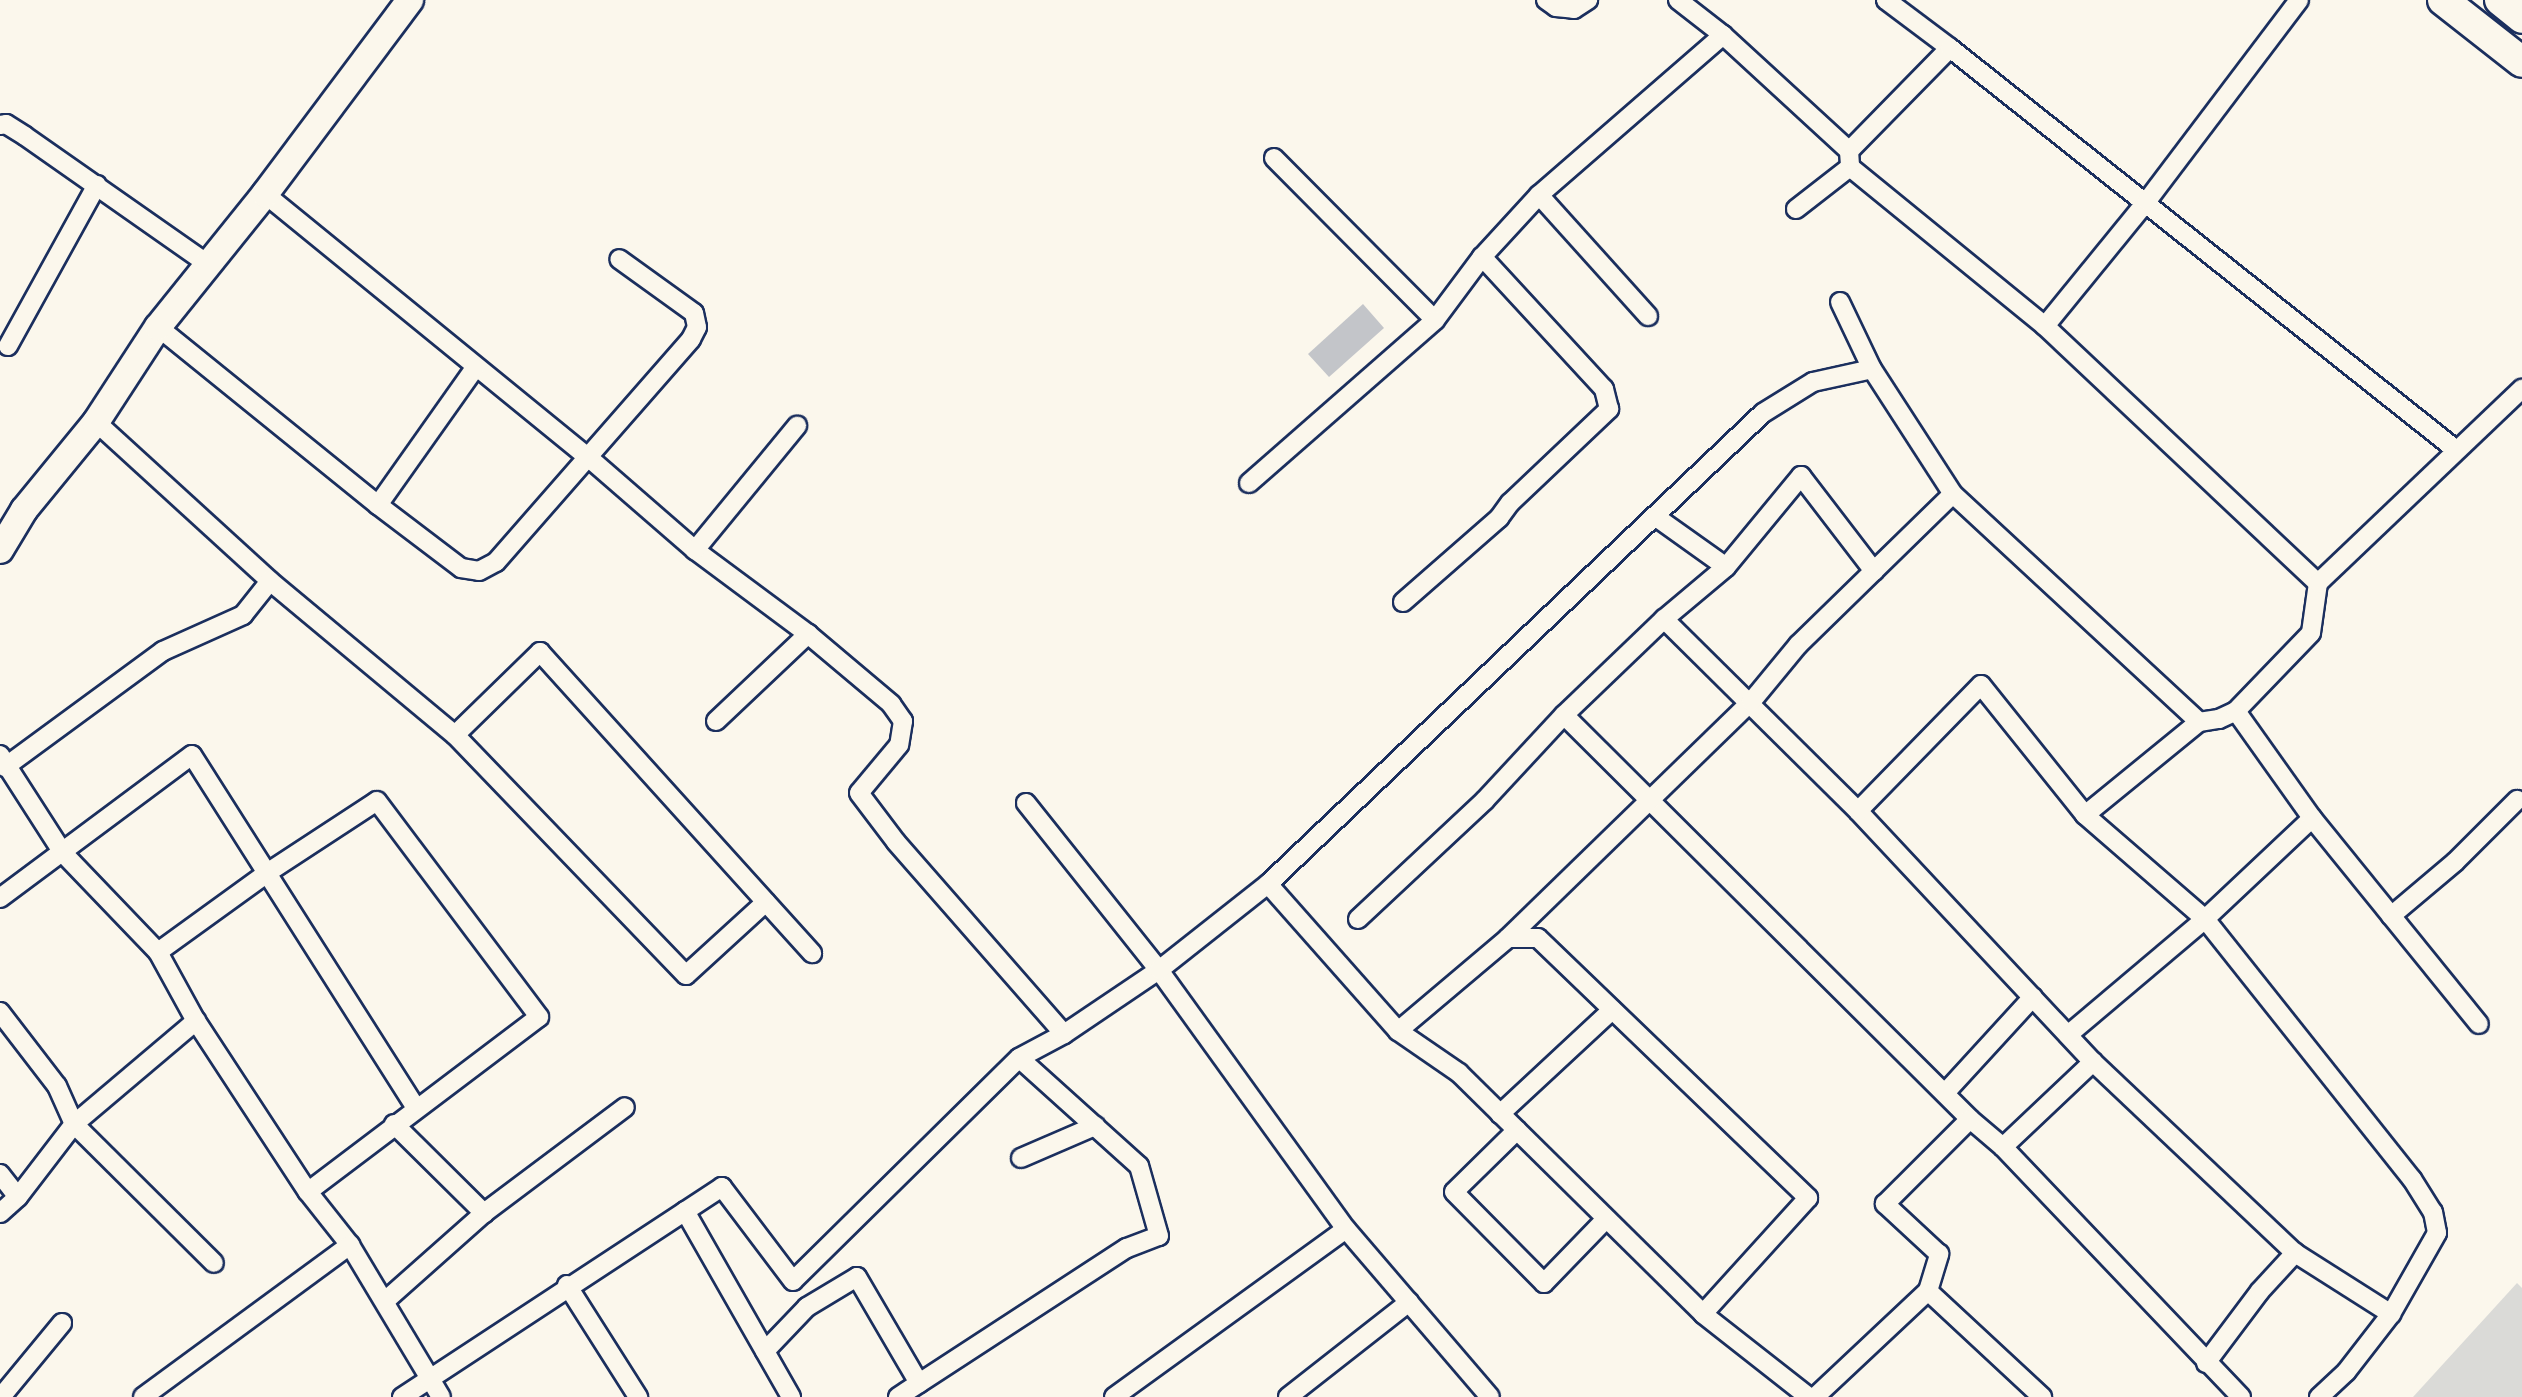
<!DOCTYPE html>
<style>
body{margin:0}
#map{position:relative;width:2522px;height:1397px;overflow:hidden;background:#fbf7ec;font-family:Delius,sans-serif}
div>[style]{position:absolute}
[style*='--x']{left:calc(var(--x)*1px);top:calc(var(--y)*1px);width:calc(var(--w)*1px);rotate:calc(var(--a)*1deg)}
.green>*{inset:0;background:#dadad7}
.building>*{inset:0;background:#c3c5c9}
.roads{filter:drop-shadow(2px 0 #1b2f5e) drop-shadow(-2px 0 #1b2f5e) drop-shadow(0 2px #1b2f5e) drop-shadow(0 -2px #1b2f5e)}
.street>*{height:18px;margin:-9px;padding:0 9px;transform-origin:9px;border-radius:9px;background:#fbf7ec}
.secondary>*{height:26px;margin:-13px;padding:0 13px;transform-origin:13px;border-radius:13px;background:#fbf7ec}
.primary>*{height:30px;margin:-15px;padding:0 15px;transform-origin:15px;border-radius:15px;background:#fbf7ec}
span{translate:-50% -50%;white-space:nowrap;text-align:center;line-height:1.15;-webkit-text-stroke:6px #fbf7ec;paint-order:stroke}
</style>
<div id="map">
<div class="green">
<i style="clip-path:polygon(2517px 1283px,2522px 1288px,2522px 1397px,2413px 1397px)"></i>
</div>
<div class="building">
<i style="clip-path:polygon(1363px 304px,1384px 328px,1329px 377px,1308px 354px)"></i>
</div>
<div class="roads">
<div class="street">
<i style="--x:1546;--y:0;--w:12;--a:35"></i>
<i style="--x:1556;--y:7;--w:18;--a:6"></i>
<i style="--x:1574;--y:9;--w:17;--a:-33"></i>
<i style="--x:1678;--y:0;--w:57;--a:37.9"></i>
<i style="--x:1886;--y:0;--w:80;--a:36.9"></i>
<i style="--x:0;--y:125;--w:6;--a:-9"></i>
<i style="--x:6;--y:124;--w:22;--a:32"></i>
<i style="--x:25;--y:136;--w:225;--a:35"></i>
<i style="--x:1849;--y:151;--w:144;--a:-45.6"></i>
<i style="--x:1950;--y:48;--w:645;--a:38.45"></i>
<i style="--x:1274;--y:158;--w:228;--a:45.2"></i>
<i style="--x:1435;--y:320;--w:79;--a:-53.3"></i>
<i style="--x:1482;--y:257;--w:84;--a:-47.4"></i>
<i style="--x:1539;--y:195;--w:244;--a:-41"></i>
<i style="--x:1723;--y:35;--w:171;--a:42.6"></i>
<i style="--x:1849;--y:151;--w:16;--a:86"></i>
<i style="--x:1850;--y:167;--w:252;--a:39.2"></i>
<i style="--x:2045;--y:326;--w:375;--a:43.3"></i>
<i style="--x:2318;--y:583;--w:50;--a:98"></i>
<i style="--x:2311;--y:633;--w:108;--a:133.9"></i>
<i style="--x:265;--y:194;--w:417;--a:39.2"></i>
<i style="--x:588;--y:457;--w:142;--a:41"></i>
<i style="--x:695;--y:550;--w:141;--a:36.6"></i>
<i style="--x:808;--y:634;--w:109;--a:40.1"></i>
<i style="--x:891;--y:704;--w:21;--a:55"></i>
<i style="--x:903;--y:721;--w:24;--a:99"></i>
<i style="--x:899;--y:745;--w:62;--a:129.8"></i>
<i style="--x:859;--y:793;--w:61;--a:52.9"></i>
<i style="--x:896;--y:842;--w:255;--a:48.8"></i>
<i style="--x:1064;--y:1034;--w:51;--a:151.9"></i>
<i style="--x:1019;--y:1058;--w:317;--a:135.4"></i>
<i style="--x:793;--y:1281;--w:118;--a:-127.1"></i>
<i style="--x:722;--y:1187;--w:383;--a:146.7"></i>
<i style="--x:1539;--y:195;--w:163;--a:48"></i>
<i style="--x:1796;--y:209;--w:68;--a:-37.9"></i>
<i style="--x:1840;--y:302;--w:74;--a:64.5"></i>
<i style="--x:1872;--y:369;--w:149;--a:57.1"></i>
<i style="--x:2045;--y:326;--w:161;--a:-50.8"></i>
<i style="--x:2147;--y:201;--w:252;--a:-52.9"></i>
<i style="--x:158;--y:327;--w:283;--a:39"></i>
<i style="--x:378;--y:505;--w:104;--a:37.2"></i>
<i style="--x:461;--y:568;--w:18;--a:9"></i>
<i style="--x:479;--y:571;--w:19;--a:-28"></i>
<i style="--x:496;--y:562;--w:296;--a:-48.8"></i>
<i style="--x:691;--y:339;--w:13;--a:-63"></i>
<i style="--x:697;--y:327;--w:14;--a:-102"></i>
<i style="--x:694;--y:313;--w:92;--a:-144.2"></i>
<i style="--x:8;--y:346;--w:184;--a:-61.1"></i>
<i style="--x:96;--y:422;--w:236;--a:42.4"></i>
<i style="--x:270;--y:581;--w:241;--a:39.8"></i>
<i style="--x:455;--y:735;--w:333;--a:46.1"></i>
<i style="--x:686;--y:975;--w:108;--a:-42.4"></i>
<i style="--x:1249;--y:483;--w:247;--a:-41.2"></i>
<i style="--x:378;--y:505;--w:168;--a:-54.7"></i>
<i style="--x:1656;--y:517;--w:86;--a:35.5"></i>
<i style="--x:1726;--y:567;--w:81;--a:140"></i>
<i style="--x:1664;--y:619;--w:273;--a:44.7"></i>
<i style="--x:1858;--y:811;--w:344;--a:46.9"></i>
<i style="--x:2093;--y:1062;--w:278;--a:43.4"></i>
<i style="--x:2295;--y:1253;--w:114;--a:32.4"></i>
<i style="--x:695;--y:550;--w:161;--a:-50.6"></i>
<i style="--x:1726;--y:567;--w:118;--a:-50.5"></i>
<i style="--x:1801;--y:476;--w:120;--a:52.5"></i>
<i style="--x:2318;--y:583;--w:282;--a:-43.6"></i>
<i style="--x:1403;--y:602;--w:128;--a:-41.2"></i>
<i style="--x:1499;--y:518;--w:19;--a:-54"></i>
<i style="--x:1510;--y:503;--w:137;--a:-43.5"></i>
<i style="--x:1609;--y:409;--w:21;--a:-104"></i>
<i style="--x:1604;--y:389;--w:180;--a:-132.7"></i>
<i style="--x:1564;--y:715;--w:573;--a:44.86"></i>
<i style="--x:1970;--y:1119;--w:43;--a:40.3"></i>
<i style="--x:2003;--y:1147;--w:345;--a:46.4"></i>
<i style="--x:716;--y:721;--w:127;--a:-43.4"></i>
<i style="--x:455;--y:735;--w:119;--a:-44.3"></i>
<i style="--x:540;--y:652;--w:406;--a:47.9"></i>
<i style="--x:0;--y:755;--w:117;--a:57.3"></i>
<i style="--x:63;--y:853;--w:137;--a:46.2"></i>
<i style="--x:158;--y:952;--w:79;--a:61.2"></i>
<i style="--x:196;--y:1021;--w:204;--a:56.8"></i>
<i style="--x:308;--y:1192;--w:68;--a:51.6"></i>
<i style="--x:350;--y:1245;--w:177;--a:59.1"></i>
<i style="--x:5;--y:767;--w:196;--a:-36.3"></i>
<i style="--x:163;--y:651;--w:88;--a:-24.2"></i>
<i style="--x:243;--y:615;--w:43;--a:-51.5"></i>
<i style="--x:1026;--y:803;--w:213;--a:51.5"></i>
<i style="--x:1159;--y:970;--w:319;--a:54.2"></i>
<i style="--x:1346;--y:1229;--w:221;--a:49.4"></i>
<i style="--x:1858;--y:811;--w:176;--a:-45.7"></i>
<i style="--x:1981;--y:685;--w:166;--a:51.3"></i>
<i style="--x:2085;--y:815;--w:159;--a:40.9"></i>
<i style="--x:2205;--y:919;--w:147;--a:-43.3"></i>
<i style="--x:2085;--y:815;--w:147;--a:-39.2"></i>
<i style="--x:1268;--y:884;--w:196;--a:48.5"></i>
<i style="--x:1398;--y:1031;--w:74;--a:34.5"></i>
<i style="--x:1459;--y:1073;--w:343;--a:44.6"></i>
<i style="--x:0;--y:898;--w:239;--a:-36.7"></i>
<i style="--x:192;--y:755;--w:418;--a:57.6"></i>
<i style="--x:2391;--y:916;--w:84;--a:-40.2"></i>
<i style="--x:2455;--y:862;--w:88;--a:-45"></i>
<i style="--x:1358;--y:919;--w:174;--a:-43.1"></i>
<i style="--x:1485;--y:800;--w:116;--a:-47.1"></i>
<i style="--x:1564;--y:715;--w:139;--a:-43.8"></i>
<i style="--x:1508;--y:938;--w:30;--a:0"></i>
<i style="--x:1538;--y:938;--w:375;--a:43.9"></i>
<i style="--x:1808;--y:1198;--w:156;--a:132.2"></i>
<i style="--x:1703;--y:1314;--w:135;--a:38.1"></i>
<i style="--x:158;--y:952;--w:135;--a:-35.9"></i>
<i style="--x:267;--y:873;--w:131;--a:-33.2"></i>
<i style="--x:377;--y:801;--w:270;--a:53.1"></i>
<i style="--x:539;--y:1017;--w:290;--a:142.9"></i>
<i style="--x:0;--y:1012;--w:93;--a:52.4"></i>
<i style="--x:57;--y:1086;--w:42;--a:65.9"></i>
<i style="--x:74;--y:1124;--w:197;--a:44.8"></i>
<i style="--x:1398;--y:1031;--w:144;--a:-40.2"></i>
<i style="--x:1508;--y:938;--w:339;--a:-44.2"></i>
<i style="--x:1751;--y:702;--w:74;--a:-50.5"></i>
<i style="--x:1798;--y:645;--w:216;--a:-44.3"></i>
<i style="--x:1953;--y:494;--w:335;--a:42.8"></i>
<i style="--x:2199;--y:722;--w:20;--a:-9"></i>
<i style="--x:2219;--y:719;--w:19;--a:-25"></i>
<i style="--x:2236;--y:711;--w:131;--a:54.6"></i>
<i style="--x:2312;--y:818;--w:265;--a:51"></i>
<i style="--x:1064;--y:1034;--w:115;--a:-34"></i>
<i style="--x:1159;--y:970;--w:139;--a:-38.3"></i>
<i style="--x:1268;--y:884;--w:683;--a:-43.58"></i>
<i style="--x:1763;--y:413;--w:59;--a:-31.8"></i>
<i style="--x:1813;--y:382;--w:60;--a:-12.4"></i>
<i style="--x:2069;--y:1034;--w:178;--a:-40.2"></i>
<i style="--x:2205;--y:919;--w:332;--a:51.5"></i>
<i style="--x:2412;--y:1179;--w:39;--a:58"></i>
<i style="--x:2433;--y:1212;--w:21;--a:79"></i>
<i style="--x:2437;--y:1233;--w:93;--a:119.6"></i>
<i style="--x:2391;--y:1314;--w:73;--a:127.8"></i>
<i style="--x:2346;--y:1372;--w:37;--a:137"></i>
<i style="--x:1945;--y:1093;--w:130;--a:-47.5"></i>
<i style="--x:1500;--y:1114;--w:153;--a:-42.9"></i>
<i style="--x:394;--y:1124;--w:127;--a:44.7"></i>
<i style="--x:1517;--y:1130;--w:88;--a:135.5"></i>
<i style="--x:1454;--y:1192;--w:128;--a:45.3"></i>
<i style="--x:1544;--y:1283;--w:89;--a:-45.9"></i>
<i style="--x:2003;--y:1147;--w:124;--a:-43.4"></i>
<i style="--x:1021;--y:1158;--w:81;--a:-23.4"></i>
<i style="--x:0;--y:1174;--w:29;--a:52"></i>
<i style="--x:18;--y:1197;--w:24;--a:138"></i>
<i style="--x:18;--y:1197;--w:92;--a:-52.5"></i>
<i style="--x:74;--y:1124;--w:160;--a:-40.2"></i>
<i style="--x:685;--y:1211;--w:214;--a:60.3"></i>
<i style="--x:567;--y:1285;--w:133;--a:57.6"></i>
<i style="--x:1928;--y:1291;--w:156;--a:42.9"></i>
<i style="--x:385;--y:1301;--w:132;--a:-41.6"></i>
<i style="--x:484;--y:1213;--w:176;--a:-36.9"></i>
<i style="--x:765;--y:1351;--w:61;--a:-46.3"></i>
<i style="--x:807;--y:1307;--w:58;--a:-31"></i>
<i style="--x:857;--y:1277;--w:123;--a:59.7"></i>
<i style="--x:2206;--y:1363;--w:90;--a:-53.1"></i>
<i style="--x:2260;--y:1291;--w:52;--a:-47.4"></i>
<i style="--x:1;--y:1397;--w:96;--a:-50.5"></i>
<i style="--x:143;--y:1397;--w:257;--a:-36.3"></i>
<i style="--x:898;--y:1397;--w:273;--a:-33.1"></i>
<i style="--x:1127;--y:1248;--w:34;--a:-21"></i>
<i style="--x:1159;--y:1236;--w:73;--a:-105.9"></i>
<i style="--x:1139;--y:1166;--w:161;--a:-138"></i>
<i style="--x:1114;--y:1397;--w:286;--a:-35.9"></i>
<i style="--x:1288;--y:1397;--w:154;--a:-38.1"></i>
<i style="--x:1815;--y:1397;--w:155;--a:-43.2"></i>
<i style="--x:1928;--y:1291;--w:39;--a:-73"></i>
<i style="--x:1939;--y:1254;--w:74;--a:-137.2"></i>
<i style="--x:1885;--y:1204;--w:120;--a:-45"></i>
</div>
<div class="secondary">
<i style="--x:0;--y:550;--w:47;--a:-59"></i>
<i style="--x:24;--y:510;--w:114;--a:-50.7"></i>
<i style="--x:96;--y:422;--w:113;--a:-56.9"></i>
<i style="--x:158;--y:327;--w:171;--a:-51.2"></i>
<i style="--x:265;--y:194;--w:242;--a:-53.2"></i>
</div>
<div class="primary">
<i style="--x:2443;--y:0;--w:100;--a:38.1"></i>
<i style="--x:2500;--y:0;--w:28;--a:39"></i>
</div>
</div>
</div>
